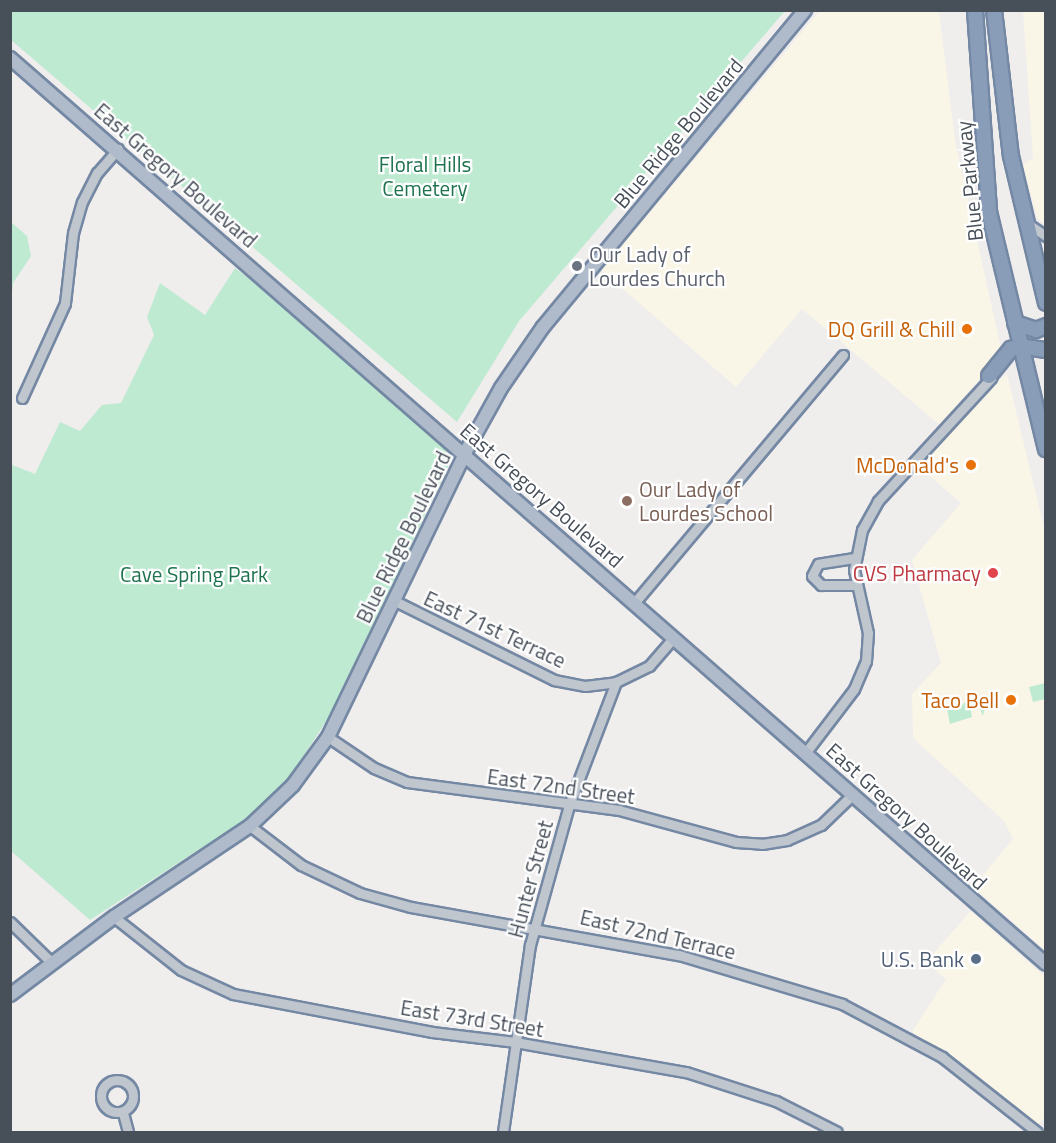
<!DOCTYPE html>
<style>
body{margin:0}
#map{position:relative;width:1056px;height:1143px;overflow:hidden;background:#f0eded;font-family:"Titillium Web",sans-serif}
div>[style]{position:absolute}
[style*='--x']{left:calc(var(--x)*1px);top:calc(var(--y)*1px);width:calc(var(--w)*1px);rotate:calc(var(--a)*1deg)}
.commercial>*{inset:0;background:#faf6e7}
.green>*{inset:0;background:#beead2}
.roads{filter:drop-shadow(2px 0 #7488a4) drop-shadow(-2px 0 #7488a4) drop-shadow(0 2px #7488a4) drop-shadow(0 -2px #7488a4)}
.minor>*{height:9px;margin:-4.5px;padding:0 4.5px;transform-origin:4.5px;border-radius:4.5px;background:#bfc6ce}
.minor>.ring{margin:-4.5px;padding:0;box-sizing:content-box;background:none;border:9px solid #bfc6ce;border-radius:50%}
.major>*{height:12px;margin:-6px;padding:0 6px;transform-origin:6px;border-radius:6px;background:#afbbca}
.highway>*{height:14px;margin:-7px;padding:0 7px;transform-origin:7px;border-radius:7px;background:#899db8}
.dots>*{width:16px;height:16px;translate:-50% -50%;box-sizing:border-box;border:3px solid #fff;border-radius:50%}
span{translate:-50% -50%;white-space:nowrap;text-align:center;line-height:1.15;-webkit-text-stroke:4.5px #fff;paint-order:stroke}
.street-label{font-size:21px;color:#474f59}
.park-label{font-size:21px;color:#1e734e}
.worship-label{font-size:21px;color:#5b616d}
.left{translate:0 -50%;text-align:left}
.food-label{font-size:21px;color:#c56008}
.right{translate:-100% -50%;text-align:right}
.education-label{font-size:21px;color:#785e54}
.health-label{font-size:21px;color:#be3a42}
.service-label{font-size:21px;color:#4e5e75}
.frame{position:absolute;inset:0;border:12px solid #474f59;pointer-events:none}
</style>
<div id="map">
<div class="commercial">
<i style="clip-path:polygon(820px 11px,939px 11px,955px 141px,1002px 353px,940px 425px,802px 309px,736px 387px,601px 270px)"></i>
<i style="clip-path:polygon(1023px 11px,1045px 11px,1045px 226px,1037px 217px,1023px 165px,1033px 158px)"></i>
<i style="clip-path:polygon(1007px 374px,1045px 532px,1045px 950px,973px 887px,1013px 839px,1004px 821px,913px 738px,912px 694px,941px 663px,912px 560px,961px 503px,917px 465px,978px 398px)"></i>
<i style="clip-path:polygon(971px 911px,1045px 977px,1045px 1118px,1038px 1124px,1031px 1123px,972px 1074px,912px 1032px,946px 979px,926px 962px)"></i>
</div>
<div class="green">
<i style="clip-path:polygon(11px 10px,783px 10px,784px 12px,519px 321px,457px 422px,11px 40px)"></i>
<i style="clip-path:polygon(11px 222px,27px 236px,31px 256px,13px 283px,11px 303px)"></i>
<i style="clip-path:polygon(235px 268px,295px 313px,446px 443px,448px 467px,330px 715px,284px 786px,246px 819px,90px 920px,11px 851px,10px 464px,35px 474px,60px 422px,80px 431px,102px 405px,121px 403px,154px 335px,147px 317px,160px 283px,205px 315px)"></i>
<i style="clip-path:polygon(1045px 683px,1045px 699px,1033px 702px,1029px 687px)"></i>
<i style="clip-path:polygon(992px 696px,991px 708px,984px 711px,983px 716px,976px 700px)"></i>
<i style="clip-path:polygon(969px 699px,972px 717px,950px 724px,947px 709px,956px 710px)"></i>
</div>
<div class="roads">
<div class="minor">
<i style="--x:1028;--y:224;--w:22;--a:34"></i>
<i style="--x:22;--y:398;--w:104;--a:-65.6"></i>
<i style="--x:65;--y:303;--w:70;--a:-83.5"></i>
<i style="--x:73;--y:233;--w:32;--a:-74"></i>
<i style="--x:82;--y:202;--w:33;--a:-63"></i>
<i style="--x:97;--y:173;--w:32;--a:-49"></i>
<i style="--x:854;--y:558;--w:36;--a:171"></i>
<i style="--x:818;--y:564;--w:13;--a:117"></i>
<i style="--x:812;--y:576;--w:13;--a:45"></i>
<i style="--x:821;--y:585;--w:36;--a:0"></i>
<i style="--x:395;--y:601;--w:178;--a:26.4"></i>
<i style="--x:554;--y:680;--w:32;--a:11"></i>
<i style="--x:585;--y:686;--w:31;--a:-7"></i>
<i style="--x:635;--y:602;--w:323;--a:-49.9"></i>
<i style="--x:328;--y:737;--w:55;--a:34"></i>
<i style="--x:374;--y:768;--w:36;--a:23"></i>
<i style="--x:407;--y:782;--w:214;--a:7.5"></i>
<i style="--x:619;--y:810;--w:121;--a:15.3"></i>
<i style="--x:736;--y:842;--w:26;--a:4"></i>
<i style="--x:762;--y:844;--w:25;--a:-9"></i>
<i style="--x:787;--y:840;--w:37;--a:-24"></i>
<i style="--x:821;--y:825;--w:45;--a:-44.1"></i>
<i style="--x:806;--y:752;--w:79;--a:-52.7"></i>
<i style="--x:854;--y:689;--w:30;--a:-67"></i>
<i style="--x:866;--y:661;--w:28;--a:-86"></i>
<i style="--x:868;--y:633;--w:65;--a:-102.5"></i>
<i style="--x:854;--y:570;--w:41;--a:-78.7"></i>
<i style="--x:862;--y:530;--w:33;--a:-61"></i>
<i style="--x:878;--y:501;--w:167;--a:-47.4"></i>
<i style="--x:250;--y:826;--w:64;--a:37.4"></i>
<i style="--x:301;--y:865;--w:65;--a:25.4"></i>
<i style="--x:360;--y:893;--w:53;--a:15.4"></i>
<i style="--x:411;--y:907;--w:272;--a:10.2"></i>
<i style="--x:679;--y:955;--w:170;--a:16.7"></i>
<i style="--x:842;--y:1004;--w:113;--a:27.9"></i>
<i style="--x:942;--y:1057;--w:121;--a:38.3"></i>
<i style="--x:114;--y:917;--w:85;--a:38.3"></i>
<i style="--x:181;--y:970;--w:57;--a:24.8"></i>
<i style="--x:233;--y:994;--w:203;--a:10.8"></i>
<i style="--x:432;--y:1032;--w:84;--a:6.9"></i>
<i style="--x:515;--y:1042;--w:174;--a:10"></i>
<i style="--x:686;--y:1072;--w:95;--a:17.9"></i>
<i style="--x:776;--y:1101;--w:68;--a:26.9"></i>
<i style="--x:10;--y:922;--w:57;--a:44.3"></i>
<i class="ring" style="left:101px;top:1080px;width:23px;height:23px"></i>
<i style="--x:123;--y:1113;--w:20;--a:75"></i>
<i style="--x:503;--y:1132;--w:189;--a:-81.8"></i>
<i style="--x:530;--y:945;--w:145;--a:-74.4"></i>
<i style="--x:569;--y:805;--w:132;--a:-69.1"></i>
<i style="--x:616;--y:682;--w:37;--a:-26"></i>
<i style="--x:649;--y:666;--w:38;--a:-49"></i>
</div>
<div class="major">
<i style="--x:10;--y:58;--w:1376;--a:41.17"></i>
<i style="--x:10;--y:995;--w:130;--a:-36.9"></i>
<i style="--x:114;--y:917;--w:164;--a:-33.8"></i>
<i style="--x:250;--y:826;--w:59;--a:-43.6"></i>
<i style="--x:293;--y:785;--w:59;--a:-53.9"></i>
<i style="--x:328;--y:737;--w:315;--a:-64.2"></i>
<i style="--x:465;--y:453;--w:74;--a:-61"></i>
<i style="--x:501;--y:388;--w:74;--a:-55.5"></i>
<i style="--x:543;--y:327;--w:411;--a:-50.4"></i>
</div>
<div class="highway">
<i style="--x:975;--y:10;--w:202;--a:86"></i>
<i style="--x:989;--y:212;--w:244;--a:76.5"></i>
<i style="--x:994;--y:10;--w:147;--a:83.4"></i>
<i style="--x:1011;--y:156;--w:151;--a:76.6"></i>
<i style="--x:1015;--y:323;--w:22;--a:18"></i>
<i style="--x:1036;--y:330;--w:11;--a:-22"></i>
<i style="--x:989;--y:376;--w:35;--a:-51"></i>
<i style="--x:1011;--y:349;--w:9;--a:-18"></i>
<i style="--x:1020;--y:346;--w:26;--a:9"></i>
</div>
</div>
<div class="dots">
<i style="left:577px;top:266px;background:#6b7280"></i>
<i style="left:967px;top:329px;background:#e8710a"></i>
<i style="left:971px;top:465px;background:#e8710a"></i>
<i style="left:627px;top:501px;background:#8d6e63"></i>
<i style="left:993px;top:573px;background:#e0444e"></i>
<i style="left:1011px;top:700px;background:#e8710a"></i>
<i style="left:976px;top:959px;background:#5c6f8a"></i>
</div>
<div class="street-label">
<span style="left:678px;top:133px;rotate:-50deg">Blue Ridge Boulevard</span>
<span style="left:176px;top:175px;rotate:41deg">East Gregory Boulevard</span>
<span style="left:969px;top:181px;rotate:-96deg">Blue Parkway</span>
<span style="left:542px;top:495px;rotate:41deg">East Gregory Boulevard</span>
<span style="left:403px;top:537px;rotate:-64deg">Blue Ridge Boulevard</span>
<span style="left:495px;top:629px;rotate:25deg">East 71st Terrace</span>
<span style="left:561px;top:786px;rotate:8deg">East 72nd Street</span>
<span style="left:907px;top:816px;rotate:42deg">East Gregory Boulevard</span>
<span style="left:530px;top:879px;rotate:-75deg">Hunter Street</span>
<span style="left:658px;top:934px;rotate:13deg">East 72nd Terrace</span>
<span style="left:472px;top:1018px;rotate:9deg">East 73rd Street</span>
</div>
<div class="park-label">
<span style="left:425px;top:176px">Floral Hills<br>Cemetery</span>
<span style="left:194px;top:574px">Cave Spring Park</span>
</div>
<div class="worship-label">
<span class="left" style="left:589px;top:266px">Our Lady of<br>Lourdes Church</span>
</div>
<div class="food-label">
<span class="right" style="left:955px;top:329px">DQ Grill &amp; Chill</span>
<span class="right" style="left:959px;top:465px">McDonald's</span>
<span class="right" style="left:999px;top:700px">Taco Bell</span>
</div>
<div class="education-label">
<span class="left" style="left:639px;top:501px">Our Lady of<br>Lourdes School</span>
</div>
<div class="health-label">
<span class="right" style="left:981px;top:573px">CVS Pharmacy</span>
</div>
<div class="service-label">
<span class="right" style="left:964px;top:959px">U.S. Bank</span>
</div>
<div class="frame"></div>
</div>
